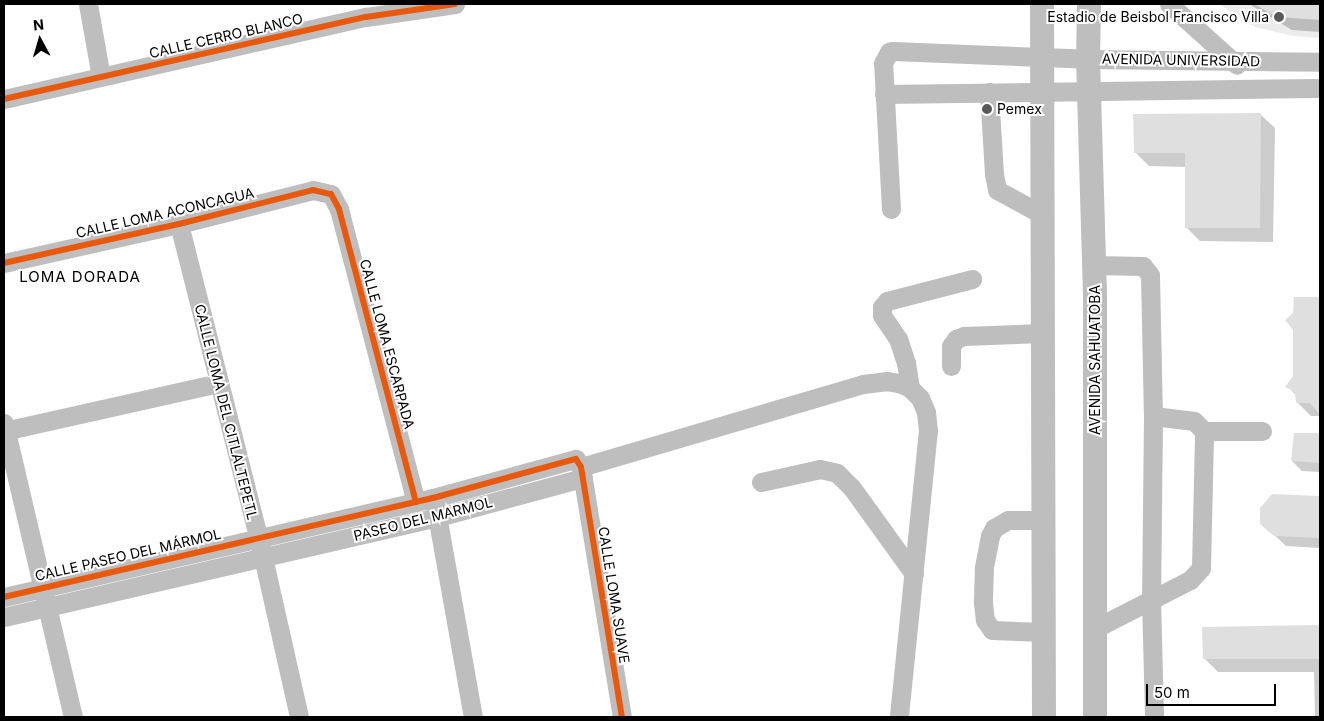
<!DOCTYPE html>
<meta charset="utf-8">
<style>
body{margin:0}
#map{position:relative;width:1324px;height:721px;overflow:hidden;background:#fff;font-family:Inter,sans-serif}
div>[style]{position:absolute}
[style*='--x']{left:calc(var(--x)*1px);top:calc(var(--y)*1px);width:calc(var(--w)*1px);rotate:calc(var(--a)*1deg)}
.green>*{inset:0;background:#ececec}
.shadow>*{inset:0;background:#0003}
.building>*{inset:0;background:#dfdfdf}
.minor>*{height:19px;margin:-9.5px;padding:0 9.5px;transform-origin:9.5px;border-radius:9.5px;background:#bebebe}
.major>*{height:24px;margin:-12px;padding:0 12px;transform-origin:12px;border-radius:12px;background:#bebebe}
.cycleway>*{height:6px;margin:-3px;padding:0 3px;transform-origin:3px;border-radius:3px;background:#e8590c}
.dots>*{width:14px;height:14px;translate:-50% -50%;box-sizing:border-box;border:2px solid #fff;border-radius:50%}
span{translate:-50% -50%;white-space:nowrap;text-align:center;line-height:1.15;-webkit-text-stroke:4px #fff;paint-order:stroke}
.poi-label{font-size:14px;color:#000}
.right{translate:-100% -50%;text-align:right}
.left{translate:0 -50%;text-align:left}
.street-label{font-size:14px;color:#000}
.neighbourhood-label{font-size:15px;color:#000;letter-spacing:1px}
.frame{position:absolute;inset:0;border:5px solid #000;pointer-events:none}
.north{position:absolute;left:15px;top:15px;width:50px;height:50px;-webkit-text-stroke:4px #fff;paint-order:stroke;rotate:354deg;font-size:14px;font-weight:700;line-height:20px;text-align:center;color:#000}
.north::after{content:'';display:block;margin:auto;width:18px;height:22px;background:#000;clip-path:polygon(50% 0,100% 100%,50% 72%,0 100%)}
.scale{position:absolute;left:1146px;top:684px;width:130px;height:22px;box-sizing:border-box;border:2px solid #000;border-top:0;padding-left:6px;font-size:15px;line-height:18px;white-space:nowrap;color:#000;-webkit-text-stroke:4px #fff;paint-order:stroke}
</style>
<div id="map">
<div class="green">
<i style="clip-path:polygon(1219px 4px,1320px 4px,1320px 38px,1293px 36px,1255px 27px)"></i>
</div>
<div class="shadow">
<i style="clip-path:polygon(1249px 4px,1320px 4px,1320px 32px,1292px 30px)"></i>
<i style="clip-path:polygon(1261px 115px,1275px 128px,1273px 242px,1200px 241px,1186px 227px,1187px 167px,1149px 166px,1136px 153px)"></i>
<i style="clip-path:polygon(1295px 298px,1320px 299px,1320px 416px,1311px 416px,1297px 402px,1297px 396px,1287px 386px,1294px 376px)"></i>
<i style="clip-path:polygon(1295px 434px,1320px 435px,1320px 472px,1302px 471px,1292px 461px)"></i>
<i style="clip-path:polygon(1272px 495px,1320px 498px,1320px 548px,1286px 546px,1270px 531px)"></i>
<i style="clip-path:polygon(1320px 627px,1320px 717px,1315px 717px,1314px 672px,1218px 672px,1204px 658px,1203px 628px)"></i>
</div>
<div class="building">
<i style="clip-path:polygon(1254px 4px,1320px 4px,1320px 20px,1277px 17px)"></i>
<i style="clip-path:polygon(1261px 113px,1260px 228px,1185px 228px,1185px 153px,1134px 153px,1133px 114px)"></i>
<i style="clip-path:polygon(1294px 297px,1320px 297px,1320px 415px,1310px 403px,1296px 403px,1295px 392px,1285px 387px,1293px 376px,1293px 330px,1285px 320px,1293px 313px)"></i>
<i style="clip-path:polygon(1294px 433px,1320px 433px,1320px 463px,1291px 461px)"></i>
<i style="clip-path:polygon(1272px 494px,1320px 496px,1320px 538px,1274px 536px,1260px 524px,1260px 508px)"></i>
<i style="clip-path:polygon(1320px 625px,1320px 659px,1203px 659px,1202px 627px)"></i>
</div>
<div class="minor">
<i style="--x:88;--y:4;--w:74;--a:79.9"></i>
<i style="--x:1169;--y:4;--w:91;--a:41.9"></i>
<i style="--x:989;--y:92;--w:82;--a:86.5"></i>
<i style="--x:994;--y:174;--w:16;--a:79"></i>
<i style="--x:997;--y:190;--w:52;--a:28.5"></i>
<i style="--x:884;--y:94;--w:436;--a:-0.8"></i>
<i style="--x:4;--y:99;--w:371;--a:-12.8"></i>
<i style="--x:366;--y:17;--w:90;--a:-8.3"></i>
<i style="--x:891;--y:209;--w:146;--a:-93.1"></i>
<i style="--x:883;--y:63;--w:13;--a:-61"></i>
<i style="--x:889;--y:52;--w:4;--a:-14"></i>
<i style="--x:893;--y:51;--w:195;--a:2.3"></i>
<i style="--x:1088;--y:59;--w:232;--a:0.7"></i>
<i style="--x:179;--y:224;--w:343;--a:75.8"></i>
<i style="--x:263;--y:557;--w:164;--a:77.3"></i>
<i style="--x:4;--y:263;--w:179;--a:-12.6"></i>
<i style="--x:179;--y:224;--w:138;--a:-14.2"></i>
<i style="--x:313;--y:190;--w:18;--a:13"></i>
<i style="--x:331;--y:194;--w:17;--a:62"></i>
<i style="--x:339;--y:209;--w:303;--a:75.3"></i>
<i style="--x:1094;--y:265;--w:49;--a:1.2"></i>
<i style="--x:1143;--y:266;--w:11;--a:52"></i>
<i style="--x:1150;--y:275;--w:141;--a:88.8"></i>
<i style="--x:1153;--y:416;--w:183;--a:90.6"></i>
<i style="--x:1151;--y:599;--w:118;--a:88.5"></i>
<i style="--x:951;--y:366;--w:20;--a:-90"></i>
<i style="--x:951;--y:346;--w:9;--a:-54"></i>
<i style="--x:956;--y:339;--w:9;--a:-21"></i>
<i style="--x:964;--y:336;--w:79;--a:-2.2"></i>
<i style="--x:910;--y:388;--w:25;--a:-99"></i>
<i style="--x:906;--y:363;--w:25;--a:-108"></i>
<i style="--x:898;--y:339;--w:29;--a:-124"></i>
<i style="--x:882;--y:315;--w:8;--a:-90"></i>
<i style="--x:882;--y:307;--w:8;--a:-50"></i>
<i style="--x:887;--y:301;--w:88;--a:-14.5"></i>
<i style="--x:4;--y:423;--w:302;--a:76.8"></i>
<i style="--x:4;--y:431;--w:220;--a:-12.6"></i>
<i style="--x:1204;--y:431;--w:58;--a:0"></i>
<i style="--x:581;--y:467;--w:294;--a:-16.4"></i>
<i style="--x:863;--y:384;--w:23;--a:-7"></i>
<i style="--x:886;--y:381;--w:13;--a:9"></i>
<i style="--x:899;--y:383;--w:12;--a:24"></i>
<i style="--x:910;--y:388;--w:14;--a:45"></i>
<i style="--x:920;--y:398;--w:15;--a:67"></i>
<i style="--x:926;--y:412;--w:18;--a:84"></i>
<i style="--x:928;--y:430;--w:288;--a:95.8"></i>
<i style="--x:761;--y:482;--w:60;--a:-12.4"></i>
<i style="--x:820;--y:469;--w:17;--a:13"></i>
<i style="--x:837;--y:473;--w:21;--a:45"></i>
<i style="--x:852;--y:488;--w:106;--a:54.2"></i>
<i style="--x:435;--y:504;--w:216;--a:79.9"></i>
<i style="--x:1043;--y:520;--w:35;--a:180"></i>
<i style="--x:1008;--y:520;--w:16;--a:150"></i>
<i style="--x:994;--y:528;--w:9;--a:117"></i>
<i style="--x:990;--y:536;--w:33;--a:101"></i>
<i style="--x:984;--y:568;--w:34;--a:92"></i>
<i style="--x:983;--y:602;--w:18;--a:84"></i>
<i style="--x:985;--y:620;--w:12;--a:55"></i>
<i style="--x:992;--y:630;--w:51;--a:2.2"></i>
<i style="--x:4;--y:597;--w:440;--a:-13"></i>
<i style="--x:433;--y:498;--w:148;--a:-15.3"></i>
<i style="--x:576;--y:459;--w:9;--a:58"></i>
<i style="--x:581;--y:467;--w:253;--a:80.7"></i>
<i style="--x:4;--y:617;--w:445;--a:-13"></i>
<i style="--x:438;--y:517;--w:150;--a:-15.1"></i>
<i style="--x:1096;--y:628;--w:106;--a:-27.1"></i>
<i style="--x:1190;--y:580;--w:16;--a:-47"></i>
<i style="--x:1201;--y:568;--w:137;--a:-88.7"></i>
<i style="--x:1204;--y:431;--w:14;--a:-135"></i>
<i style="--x:1194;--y:421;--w:41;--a:-173"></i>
</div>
<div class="major">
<i style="--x:1042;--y:4;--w:713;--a:89.84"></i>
<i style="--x:1089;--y:4;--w:55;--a:91"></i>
<i style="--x:1088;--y:59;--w:232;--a:88.3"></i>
<i style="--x:1095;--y:291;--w:426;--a:90"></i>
</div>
<div class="cycleway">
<i style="--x:4;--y:99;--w:371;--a:-12.8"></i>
<i style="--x:366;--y:17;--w:90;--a:-8.3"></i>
<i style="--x:4;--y:263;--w:179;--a:-12.6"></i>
<i style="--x:179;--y:224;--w:138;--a:-14.2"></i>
<i style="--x:313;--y:190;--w:18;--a:13"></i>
<i style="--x:331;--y:194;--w:17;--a:62"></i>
<i style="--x:339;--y:209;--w:303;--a:75.3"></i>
<i style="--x:4;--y:597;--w:440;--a:-13"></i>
<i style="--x:433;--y:498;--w:148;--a:-15.3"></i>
<i style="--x:576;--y:459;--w:9;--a:58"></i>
<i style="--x:581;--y:467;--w:253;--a:80.7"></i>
</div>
<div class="dots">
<i style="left:1279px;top:17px;background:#595959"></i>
<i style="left:987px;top:109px;background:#595959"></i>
</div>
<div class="poi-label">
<span class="right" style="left:1269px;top:17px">Estadio de Beisbol Francisco Villa</span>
<span class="left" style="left:997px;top:109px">Pemex</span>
</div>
<div class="street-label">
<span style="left:226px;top:36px;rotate:-13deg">CALLE CERRO BLANCO</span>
<span style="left:1181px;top:60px;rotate:1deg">AVENIDA UNIVERSIDAD</span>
<span style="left:165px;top:213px;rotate:-13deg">CALLE LOMA ACONCAGUA</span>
<span style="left:387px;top:344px;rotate:75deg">CALLE LOMA ESCARPADA</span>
<span style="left:1095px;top:360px;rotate:-90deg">AVENIDA SAHUATOBA</span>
<span style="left:226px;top:412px;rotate:76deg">CALLE LOMA DEL CITLALTEPETL</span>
<span style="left:423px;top:519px;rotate:-14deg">PASEO DEL MARMOL</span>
<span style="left:128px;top:555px;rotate:-13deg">CALLE PASEO DEL MÁRMOL</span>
<span style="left:614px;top:595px;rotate:81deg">CALLE LOMA SUAVE</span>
</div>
<div class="neighbourhood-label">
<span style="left:80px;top:277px">LOMA DORADA</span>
</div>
<div class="frame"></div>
<div class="north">N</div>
<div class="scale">50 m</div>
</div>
